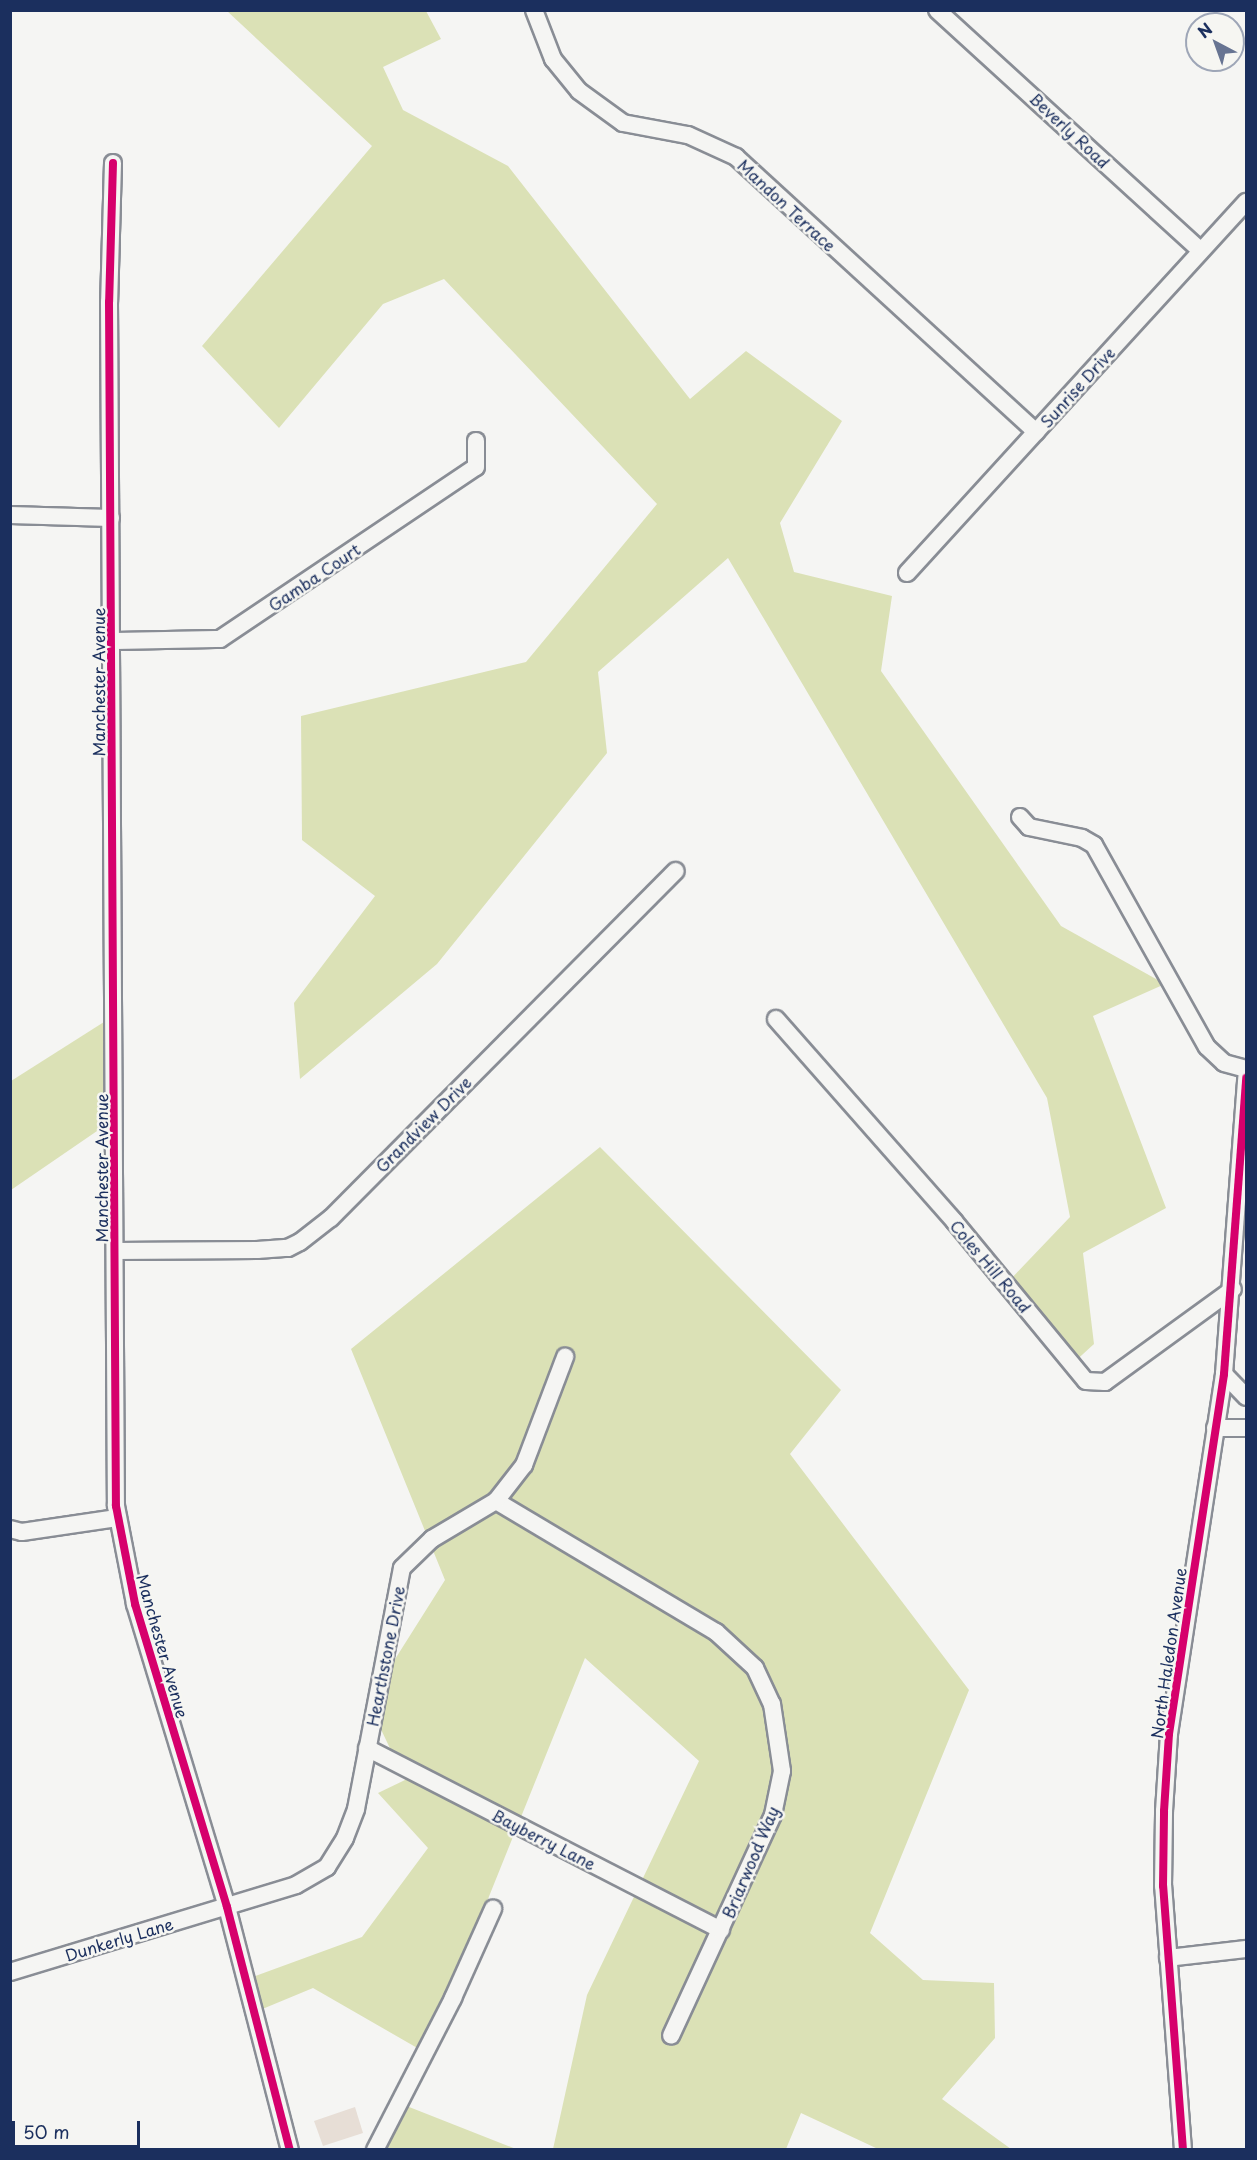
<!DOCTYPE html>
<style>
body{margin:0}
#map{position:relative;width:1257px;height:2160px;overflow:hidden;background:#f5f5f3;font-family:"Playpen Sans",sans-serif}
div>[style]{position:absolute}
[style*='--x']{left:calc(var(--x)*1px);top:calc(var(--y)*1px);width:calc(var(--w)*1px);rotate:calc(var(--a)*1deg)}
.green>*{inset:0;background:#dbe1b6}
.building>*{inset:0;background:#e7ded6}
.roads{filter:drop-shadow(2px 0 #898d95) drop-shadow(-2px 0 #898d95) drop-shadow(0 2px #898d95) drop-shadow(0 -2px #898d95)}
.minor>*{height:16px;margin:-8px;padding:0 8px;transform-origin:8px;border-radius:8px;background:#f5f5f3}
.cycleway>*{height:8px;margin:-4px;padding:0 4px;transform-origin:4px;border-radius:4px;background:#d6006c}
span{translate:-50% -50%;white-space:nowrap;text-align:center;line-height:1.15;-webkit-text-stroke:5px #f6f6f2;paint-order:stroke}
.street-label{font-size:16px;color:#1b2f5e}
.frame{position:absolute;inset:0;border:12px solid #1b2f5e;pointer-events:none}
.north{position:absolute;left:1185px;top:12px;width:60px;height:60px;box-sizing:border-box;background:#f6f6f2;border:2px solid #9ea6b7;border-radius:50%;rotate:319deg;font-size:16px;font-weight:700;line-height:24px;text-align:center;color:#1b2f5e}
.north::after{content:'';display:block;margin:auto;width:21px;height:27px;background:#677492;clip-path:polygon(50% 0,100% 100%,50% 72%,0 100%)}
.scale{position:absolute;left:12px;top:2121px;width:128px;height:27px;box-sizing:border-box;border:3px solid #1b2f5e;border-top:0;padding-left:8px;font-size:18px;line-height:21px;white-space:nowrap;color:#1b2f5e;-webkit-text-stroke:4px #f6f6f2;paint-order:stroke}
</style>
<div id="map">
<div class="green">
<i style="clip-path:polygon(227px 11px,426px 11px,441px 39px,383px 67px,403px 110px,508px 166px,690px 399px,746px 351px,842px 421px,780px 523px,794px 572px,892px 596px,881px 671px,1061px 926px,1165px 984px,1093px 1016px,1166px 1208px,1083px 1253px,1094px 1344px,1071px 1365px,1007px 1283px,1070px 1217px,1047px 1098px,728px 558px,598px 672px,607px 753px,437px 964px,300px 1079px,294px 1003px,375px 896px,302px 840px,301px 716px,526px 662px,657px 504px,444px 279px,383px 304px,279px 428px,202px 346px,372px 146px)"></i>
<i style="clip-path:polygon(115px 1015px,116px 1118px,11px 1190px,11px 1081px)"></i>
<i style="clip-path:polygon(600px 1147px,841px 1390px,790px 1454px,969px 1690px,870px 1933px,923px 1980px,994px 1983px,995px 2038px,942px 2099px,1011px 2149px,878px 2149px,801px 2113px,786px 2149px,553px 2149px,587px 1995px,699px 1761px,585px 1658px,426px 2053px,313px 1988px,260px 2010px,250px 1978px,362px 1937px,428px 1848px,378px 1793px,405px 1780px,368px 1702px,445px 1580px,351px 1349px)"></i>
<i style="clip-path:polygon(399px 2103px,516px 2149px,370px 2150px)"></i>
</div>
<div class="building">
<i style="clip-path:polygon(355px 2107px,363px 2133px,323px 2146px,314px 2121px)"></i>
</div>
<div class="roads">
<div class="minor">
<i style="--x:534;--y:10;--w:53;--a:68.8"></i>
<i style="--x:553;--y:59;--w:41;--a:50.9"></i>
<i style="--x:579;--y:91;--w:54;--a:36"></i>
<i style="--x:623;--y:123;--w:66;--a:10.5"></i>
<i style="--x:688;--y:135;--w:53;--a:24.6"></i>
<i style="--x:736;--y:157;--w:407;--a:42.5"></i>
<i style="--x:937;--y:10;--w:357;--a:42.4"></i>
<i style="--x:113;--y:163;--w:139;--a:91.6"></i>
<i style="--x:109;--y:302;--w:1204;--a:89.67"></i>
<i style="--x:116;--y:1506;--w:100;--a:79"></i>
<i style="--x:135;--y:1604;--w:317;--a:73.1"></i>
<i style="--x:227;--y:1907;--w:251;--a:75.5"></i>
<i style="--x:10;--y:515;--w:101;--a:1.7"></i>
<i style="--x:907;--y:573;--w:503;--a:-47.58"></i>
<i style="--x:111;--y:641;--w:109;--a:-1.1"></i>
<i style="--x:220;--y:639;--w:308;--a:-33.9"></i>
<i style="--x:476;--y:467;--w:26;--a:-90"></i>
<i style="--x:1020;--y:817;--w:13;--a:48"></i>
<i style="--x:1029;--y:827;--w:54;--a:11.7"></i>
<i style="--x:1082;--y:838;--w:14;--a:30"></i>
<i style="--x:1094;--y:845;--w:231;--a:60.8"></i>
<i style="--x:1207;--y:1047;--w:23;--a:43"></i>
<i style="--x:1224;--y:1063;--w:23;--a:15"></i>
<i style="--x:776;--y:1019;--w:269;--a:48.6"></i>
<i style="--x:954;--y:1221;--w:207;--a:50.5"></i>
<i style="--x:1086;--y:1381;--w:19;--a:3"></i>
<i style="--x:1105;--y:1382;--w:158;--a:-36"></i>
<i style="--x:115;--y:1251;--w:142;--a:-0.4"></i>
<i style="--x:257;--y:1250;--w:31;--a:-4"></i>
<i style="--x:288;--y:1248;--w:13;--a:-27"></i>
<i style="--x:300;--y:1242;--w:39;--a:-38"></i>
<i style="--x:331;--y:1218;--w:489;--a:-45.2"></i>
<i style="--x:1224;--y:1374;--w:32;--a:46"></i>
<i style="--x:1215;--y:1428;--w:31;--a:0"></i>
<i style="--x:496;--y:1501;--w:256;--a:30.8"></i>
<i style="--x:716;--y:1632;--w:53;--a:42.7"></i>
<i style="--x:755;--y:1668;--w:40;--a:65"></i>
<i style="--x:772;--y:1704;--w:68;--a:81.5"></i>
<i style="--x:782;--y:1771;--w:45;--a:101.6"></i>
<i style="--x:773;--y:1815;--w:243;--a:114.8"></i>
<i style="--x:10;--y:1529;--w:12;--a:14"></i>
<i style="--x:22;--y:1532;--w:96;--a:-8.4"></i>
<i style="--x:367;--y:1748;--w:398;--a:27.2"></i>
<i style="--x:1168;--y:1958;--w:79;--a:-6.6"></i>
<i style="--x:10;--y:1972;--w:299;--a:-16.9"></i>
<i style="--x:296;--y:1885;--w:36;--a:-30"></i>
<i style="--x:327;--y:1867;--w:34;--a:-58"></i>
<i style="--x:345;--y:1838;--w:31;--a:-69"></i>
<i style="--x:356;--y:1809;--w:245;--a:-79.2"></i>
<i style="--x:402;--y:1568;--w:42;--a:-44"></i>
<i style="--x:432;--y:1539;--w:74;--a:-30.7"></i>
<i style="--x:496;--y:1501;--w:46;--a:-52.1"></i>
<i style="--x:524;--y:1465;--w:116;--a:-69.2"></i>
<i style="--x:375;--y:2150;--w:171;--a:-62.8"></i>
<i style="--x:453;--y:1998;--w:98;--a:-65.8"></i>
<i style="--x:1183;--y:2150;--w:265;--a:-94.3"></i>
<i style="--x:1163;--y:1886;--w:75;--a:-89.2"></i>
<i style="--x:1164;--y:1811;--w:77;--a:-86.3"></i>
<i style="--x:1169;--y:1734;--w:364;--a:-81.3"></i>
<i style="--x:1224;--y:1374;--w:297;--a:-85.7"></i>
</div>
</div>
<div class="cycleway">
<i style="--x:113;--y:163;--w:139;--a:91.6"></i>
<i style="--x:109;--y:302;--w:1204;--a:89.67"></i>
<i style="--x:116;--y:1506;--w:100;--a:79"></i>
<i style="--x:135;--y:1604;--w:317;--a:73.1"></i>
<i style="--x:227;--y:1907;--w:251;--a:75.5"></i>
<i style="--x:1183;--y:2150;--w:265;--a:-94.3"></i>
<i style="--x:1163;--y:1886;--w:75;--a:-89.2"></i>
<i style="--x:1164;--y:1811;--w:77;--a:-86.3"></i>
<i style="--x:1169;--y:1734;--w:364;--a:-81.3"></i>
<i style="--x:1224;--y:1374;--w:297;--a:-85.7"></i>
</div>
<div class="street-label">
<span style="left:1070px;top:130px;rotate:43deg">Beverly Road</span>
<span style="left:787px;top:205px;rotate:43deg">Mandon Terrace</span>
<span style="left:1077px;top:387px;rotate:-48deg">Sunrise Drive</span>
<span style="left:314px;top:577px;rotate:-34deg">Gamba Court</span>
<span style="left:98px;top:682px;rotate:-90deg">Manchester Avenue</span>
<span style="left:423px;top:1124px;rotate:-45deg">Grandview Drive</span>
<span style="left:101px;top:1168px;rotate:-90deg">Manchester Avenue</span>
<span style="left:991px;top:1266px;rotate:50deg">Coles Hill Road</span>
<span style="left:163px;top:1646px;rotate:74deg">Manchester Avenue</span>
<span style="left:1168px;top:1653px;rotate:-82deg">North Haledon Avenue</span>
<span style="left:385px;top:1656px;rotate:-79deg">Hearthstone Drive</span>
<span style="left:544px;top:1839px;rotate:27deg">Bayberry Lane</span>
<span style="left:750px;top:1862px;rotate:-67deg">Briarwood Way</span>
<span style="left:119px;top:1939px;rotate:-17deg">Dunkerly Lane</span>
</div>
<div class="frame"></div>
<div class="north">N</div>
<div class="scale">50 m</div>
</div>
